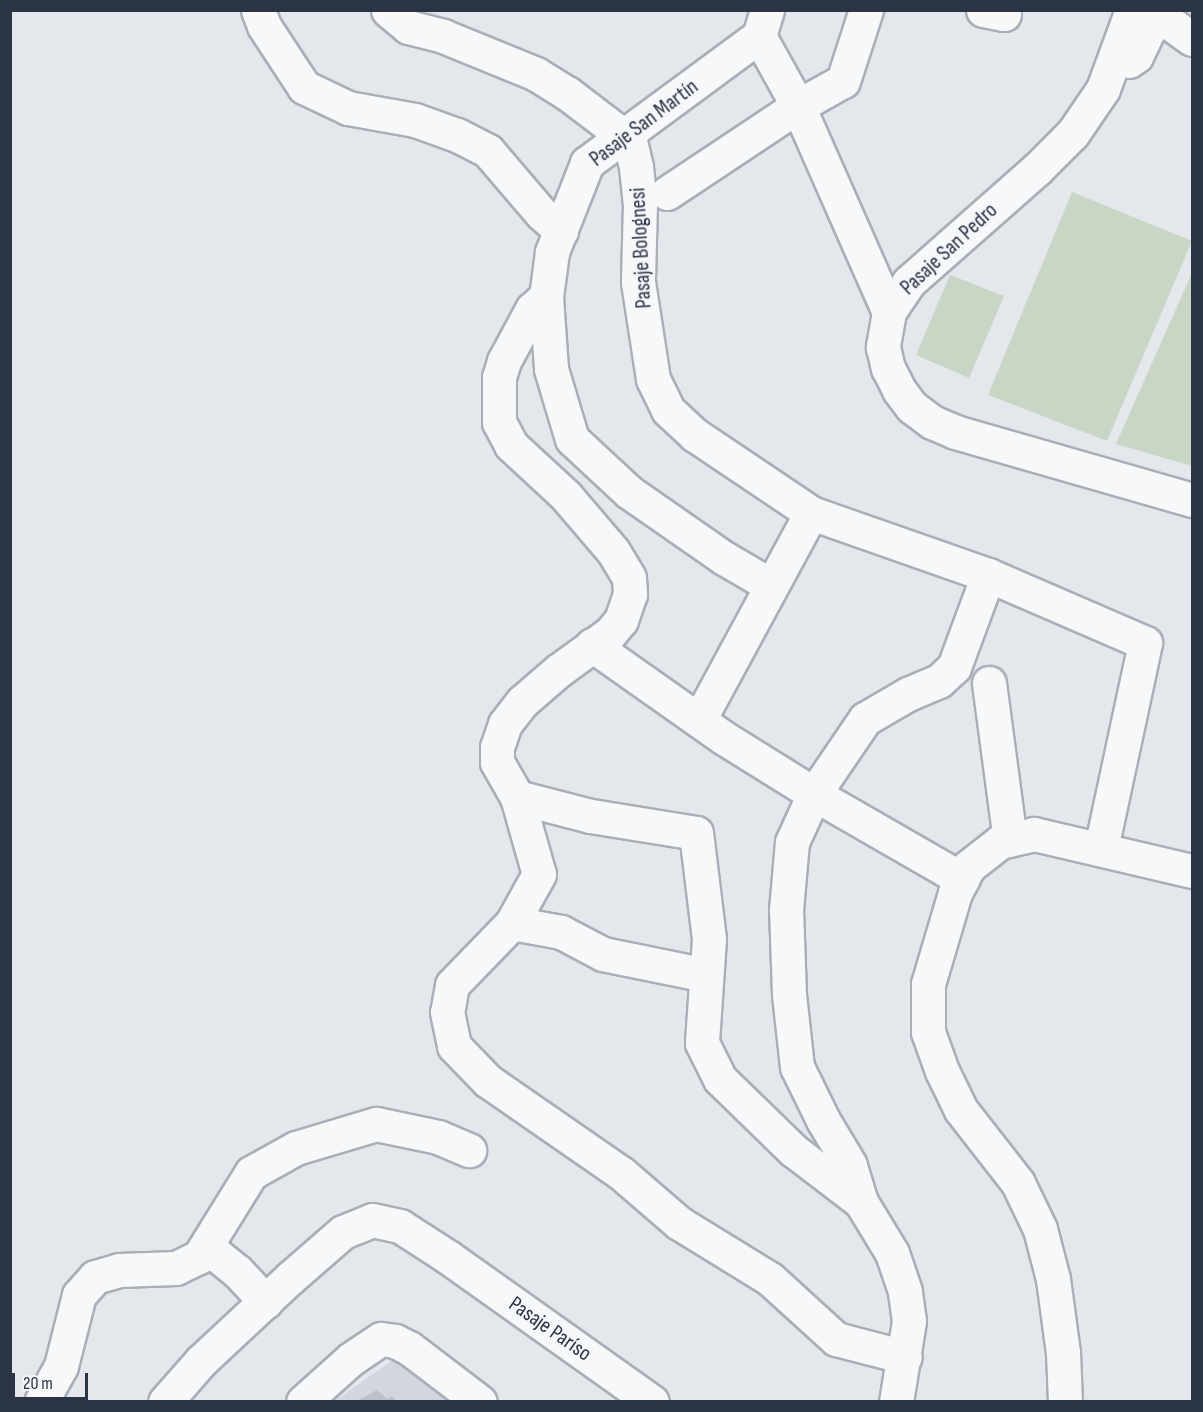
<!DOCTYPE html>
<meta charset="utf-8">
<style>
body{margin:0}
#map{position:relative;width:1203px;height:1412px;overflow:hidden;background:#e4e7ec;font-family:"Sofia Sans Condensed",sans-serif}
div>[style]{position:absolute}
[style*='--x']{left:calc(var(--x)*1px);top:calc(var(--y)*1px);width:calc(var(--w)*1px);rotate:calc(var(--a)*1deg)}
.built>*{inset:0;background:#d2d6de}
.green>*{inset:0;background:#c9d6c5}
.building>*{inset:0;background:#bbc0ca}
.roads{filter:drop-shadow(2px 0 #a9aeb7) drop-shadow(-2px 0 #a9aeb7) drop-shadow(0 2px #a9aeb7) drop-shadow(0 -2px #a9aeb7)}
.minor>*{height:33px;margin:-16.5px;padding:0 16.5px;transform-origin:16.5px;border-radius:16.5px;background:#f7f8fa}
span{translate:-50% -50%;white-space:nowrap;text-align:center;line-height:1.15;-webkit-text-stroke:4.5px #f4f6f9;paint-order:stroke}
.street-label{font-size:22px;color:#2b3445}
.frame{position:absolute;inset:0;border:12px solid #2b3445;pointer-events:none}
.scale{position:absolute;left:12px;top:1373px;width:76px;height:27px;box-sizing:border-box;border:3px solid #2b3445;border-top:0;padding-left:8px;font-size:18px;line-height:21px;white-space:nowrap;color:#2b3445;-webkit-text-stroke:4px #f4f6f9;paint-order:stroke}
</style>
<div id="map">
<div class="built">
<i style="clip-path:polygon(393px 1360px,453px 1401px,333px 1402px)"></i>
</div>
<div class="green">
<i style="clip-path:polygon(1072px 192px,1192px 241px,1107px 441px,988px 395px)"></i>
<i style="clip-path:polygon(1192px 273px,1192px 466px,1116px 444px)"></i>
<i style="clip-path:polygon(950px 275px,1004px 296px,969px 378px,916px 355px)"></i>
</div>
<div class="building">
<i style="clip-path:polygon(377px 1390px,387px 1399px,392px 1396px,396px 1402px,355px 1402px)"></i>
</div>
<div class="roads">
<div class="minor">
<i style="--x:258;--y:10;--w:17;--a:69"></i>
<i style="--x:264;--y:26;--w:73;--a:56.7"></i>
<i style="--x:304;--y:87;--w:49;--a:25.5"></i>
<i style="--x:348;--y:108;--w:68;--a:10.2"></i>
<i style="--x:415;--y:120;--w:45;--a:19.7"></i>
<i style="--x:457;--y:135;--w:35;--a:27"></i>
<i style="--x:488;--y:151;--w:82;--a:49.5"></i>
<i style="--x:541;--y:213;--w:27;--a:42"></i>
<i style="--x:388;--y:10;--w:26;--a:40"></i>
<i style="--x:408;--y:27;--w:36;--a:14"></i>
<i style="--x:443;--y:36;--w:100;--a:22.2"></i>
<i style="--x:536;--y:74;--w:36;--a:32"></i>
<i style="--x:567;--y:93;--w:79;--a:37.3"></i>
<i style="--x:630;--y:141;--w:27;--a:77"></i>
<i style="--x:636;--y:167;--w:36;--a:84"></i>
<i style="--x:640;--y:203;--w:79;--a:91.5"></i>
<i style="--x:638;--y:282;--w:98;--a:81.2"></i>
<i style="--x:653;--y:379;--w:34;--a:64"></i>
<i style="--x:668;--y:410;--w:37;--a:43"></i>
<i style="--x:695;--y:435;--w:140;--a:33.9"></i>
<i style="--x:811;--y:513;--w:188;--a:19.3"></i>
<i style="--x:988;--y:575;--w:171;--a:23.4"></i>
<i style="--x:1145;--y:643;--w:211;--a:102.1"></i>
<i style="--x:767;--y:10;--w:27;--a:107"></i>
<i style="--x:759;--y:36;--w:214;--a:143.6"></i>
<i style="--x:587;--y:163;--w:96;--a:111.5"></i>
<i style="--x:552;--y:252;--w:45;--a:97.6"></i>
<i style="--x:546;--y:297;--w:72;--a:86"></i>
<i style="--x:551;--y:369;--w:73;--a:73.3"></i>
<i style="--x:572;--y:439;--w:78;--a:42.9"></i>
<i style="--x:629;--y:492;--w:116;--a:34.8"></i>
<i style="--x:724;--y:558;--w:53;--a:30.4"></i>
<i style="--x:983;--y:10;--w:21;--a:11"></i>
<i style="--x:1004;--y:14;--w:4;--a:-90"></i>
<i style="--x:1132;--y:10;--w:84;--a:110.2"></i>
<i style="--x:1103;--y:89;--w:53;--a:124.3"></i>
<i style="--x:1073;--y:133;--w:51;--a:135"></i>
<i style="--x:1037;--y:169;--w:171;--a:138.6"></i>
<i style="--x:909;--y:282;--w:36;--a:124"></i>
<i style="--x:889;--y:312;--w:36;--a:100"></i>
<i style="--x:883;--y:347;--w:22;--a:77"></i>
<i style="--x:888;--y:368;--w:25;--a:63"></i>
<i style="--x:899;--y:390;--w:21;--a:53"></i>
<i style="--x:912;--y:407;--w:25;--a:37"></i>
<i style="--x:932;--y:422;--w:25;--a:23"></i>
<i style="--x:955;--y:432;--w:247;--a:16"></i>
<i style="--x:1157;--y:14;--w:43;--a:35.5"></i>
<i style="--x:759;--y:36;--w:80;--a:60.9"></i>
<i style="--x:798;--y:106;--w:225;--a:66.2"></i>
<i style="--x:1129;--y:61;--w:9;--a:-36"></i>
<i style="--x:1136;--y:56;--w:51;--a:-64.4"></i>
<i style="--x:667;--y:193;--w:157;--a:-33.6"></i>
<i style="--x:798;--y:106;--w:51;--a:-29.1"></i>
<i style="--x:843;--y:81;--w:75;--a:-72.1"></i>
<i style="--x:546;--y:297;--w:18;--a:139"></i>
<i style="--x:532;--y:309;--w:59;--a:118.3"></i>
<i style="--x:504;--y:361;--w:17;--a:107"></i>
<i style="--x:499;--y:377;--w:45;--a:90"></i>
<i style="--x:499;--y:422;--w:26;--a:62"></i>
<i style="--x:511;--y:445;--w:75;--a:42.8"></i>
<i style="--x:566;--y:496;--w:72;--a:49.5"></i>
<i style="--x:613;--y:551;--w:31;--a:59"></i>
<i style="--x:629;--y:578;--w:16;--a:86"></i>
<i style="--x:630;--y:594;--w:28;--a:109"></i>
<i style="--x:621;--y:620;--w:17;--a:130"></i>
<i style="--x:610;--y:633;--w:63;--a:144"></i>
<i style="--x:559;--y:670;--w:49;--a:139.1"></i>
<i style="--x:522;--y:702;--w:28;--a:128"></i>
<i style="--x:505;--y:724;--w:24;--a:109"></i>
<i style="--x:497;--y:747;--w:15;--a:90"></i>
<i style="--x:497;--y:762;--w:40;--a:60.3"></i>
<i style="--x:517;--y:797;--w:80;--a:74.1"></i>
<i style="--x:539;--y:874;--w:56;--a:118.9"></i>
<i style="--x:512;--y:923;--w:86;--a:134.1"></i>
<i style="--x:452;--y:985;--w:27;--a:100"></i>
<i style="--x:447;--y:1012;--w:35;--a:78"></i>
<i style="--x:454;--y:1046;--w:49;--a:45.8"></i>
<i style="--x:488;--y:1081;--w:162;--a:34.7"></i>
<i style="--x:621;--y:1173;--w:77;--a:40.8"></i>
<i style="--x:679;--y:1223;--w:107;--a:31.6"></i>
<i style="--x:770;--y:1279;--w:89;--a:42.3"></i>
<i style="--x:836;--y:1339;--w:71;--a:14.6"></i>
<i style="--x:592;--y:645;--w:161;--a:35.2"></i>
<i style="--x:724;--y:738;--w:106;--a:31.9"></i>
<i style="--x:814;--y:794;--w:171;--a:29.9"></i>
<i style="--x:989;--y:683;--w:158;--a:82.4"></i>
<i style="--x:699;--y:720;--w:235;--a:-61.6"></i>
<i style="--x:517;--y:797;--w:76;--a:14.4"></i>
<i style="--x:591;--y:816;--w:106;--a:9.2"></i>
<i style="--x:696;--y:833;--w:107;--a:83"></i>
<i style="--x:709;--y:939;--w:104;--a:93.9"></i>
<i style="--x:702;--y:1043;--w:40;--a:63.4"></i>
<i style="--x:720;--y:1079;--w:102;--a:44.2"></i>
<i style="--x:793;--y:1150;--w:86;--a:37.4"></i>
<i style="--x:512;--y:923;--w:50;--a:10.4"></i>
<i style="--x:561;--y:932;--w:47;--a:27.6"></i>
<i style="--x:603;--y:954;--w:105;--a:11.5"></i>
<i style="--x:207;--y:1247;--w:38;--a:39"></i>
<i style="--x:237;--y:1271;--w:42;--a:46.9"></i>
<i style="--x:41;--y:1402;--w:41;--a:-60.9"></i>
<i style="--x:61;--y:1366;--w:73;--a:-75.8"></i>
<i style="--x:79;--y:1295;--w:24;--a:-48"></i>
<i style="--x:95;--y:1277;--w:25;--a:-16"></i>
<i style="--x:119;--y:1270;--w:57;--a:-2"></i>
<i style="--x:176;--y:1268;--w:25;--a:-26"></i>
<i style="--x:199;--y:1257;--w:99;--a:-58.2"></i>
<i style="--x:251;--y:1173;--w:51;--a:-29.1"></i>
<i style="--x:296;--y:1148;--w:84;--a:-16.7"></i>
<i style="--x:376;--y:1124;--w:63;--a:11.8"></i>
<i style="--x:438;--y:1137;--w:34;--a:23"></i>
<i style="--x:165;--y:1402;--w:55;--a:-48.7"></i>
<i style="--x:201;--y:1361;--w:122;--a:-43"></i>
<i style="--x:290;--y:1278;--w:70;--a:-41"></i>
<i style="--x:343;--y:1232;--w:31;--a:-22"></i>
<i style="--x:372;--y:1220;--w:29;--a:12"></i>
<i style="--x:400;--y:1226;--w:57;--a:32.9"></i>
<i style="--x:448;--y:1257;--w:250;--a:35.4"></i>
<i style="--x:303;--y:1402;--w:64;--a:-41.9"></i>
<i style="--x:351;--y:1359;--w:36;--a:-34"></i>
<i style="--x:381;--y:1339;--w:14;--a:8"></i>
<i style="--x:395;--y:1341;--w:16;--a:27"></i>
<i style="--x:409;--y:1348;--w:89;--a:37.3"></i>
<i style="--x:896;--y:1402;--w:82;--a:-80.9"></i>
<i style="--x:909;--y:1321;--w:30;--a:-98"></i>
<i style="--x:905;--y:1291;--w:40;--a:-108.9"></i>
<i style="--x:892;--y:1253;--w:60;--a:-121.3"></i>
<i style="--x:861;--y:1202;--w:39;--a:-107"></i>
<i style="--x:850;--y:1165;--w:52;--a:-121"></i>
<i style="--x:823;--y:1120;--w:59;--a:-116.1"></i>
<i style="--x:797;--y:1067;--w:73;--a:-96.3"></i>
<i style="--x:789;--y:994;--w:84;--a:-92"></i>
<i style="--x:786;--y:910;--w:68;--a:-85"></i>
<i style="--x:792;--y:842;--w:53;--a:-65.4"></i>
<i style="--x:814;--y:794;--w:91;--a:-55.8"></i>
<i style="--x:865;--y:719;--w:50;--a:-30.2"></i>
<i style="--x:908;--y:694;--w:34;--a:-23"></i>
<i style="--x:939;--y:681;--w:21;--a:-43"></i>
<i style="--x:954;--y:667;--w:98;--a:-69.7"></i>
<i style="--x:1065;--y:1402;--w:49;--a:-92.3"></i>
<i style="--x:1063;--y:1353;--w:75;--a:-97.7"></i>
<i style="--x:1053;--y:1279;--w:52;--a:-104.6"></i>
<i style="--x:1040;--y:1229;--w:51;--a:-115.6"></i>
<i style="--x:1018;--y:1183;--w:93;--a:-128"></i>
<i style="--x:961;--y:1110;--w:43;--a:-116"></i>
<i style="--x:942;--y:1071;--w:41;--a:-109.7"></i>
<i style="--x:928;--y:1032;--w:48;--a:-90"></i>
<i style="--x:928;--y:984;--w:95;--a:-73.5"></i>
<i style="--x:955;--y:893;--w:29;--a:-63"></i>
<i style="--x:968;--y:867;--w:41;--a:-38"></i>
<i style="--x:1000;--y:842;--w:35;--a:-13"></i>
<i style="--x:1034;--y:834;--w:162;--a:13.2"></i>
</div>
</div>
<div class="street-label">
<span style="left:644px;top:123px;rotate:-37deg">Pasaje San Martín</span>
<span style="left:641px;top:248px;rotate:-93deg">Pasaje Bolognesi</span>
<span style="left:949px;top:249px;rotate:-43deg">Pasaje San Pedro</span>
<span style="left:550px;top:1329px;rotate:35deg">Pasaje Paríso</span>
</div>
<div class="frame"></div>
<div class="scale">20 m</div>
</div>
